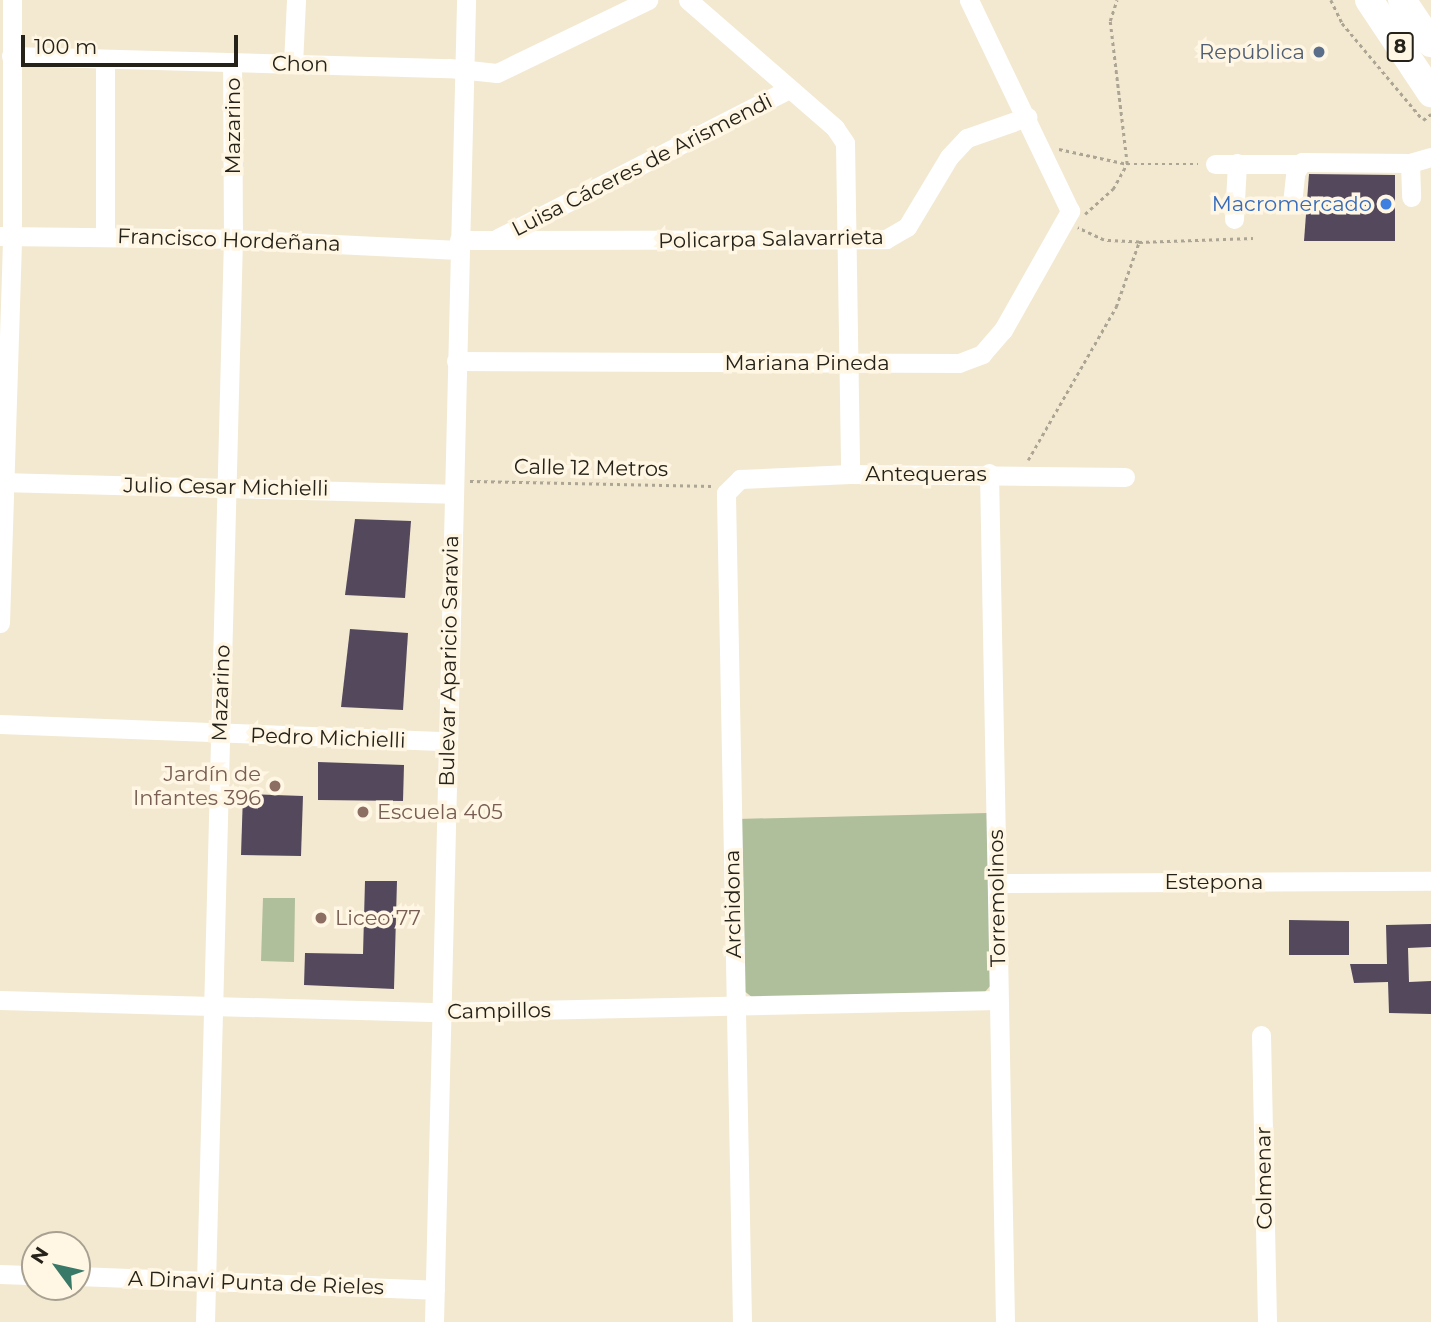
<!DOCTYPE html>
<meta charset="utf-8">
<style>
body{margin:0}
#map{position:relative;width:1431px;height:1322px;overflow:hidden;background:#f3e9d1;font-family:Montserrat,sans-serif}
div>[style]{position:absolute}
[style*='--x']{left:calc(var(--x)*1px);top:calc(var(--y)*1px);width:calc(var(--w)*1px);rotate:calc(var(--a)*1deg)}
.green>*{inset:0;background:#afbe9b}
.building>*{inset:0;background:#54495c}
.path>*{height:2.5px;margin-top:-1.25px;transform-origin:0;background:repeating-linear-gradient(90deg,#ada593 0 3.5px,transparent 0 7px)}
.minor>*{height:19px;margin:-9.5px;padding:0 9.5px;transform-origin:9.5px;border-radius:9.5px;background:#fff}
.highway>*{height:28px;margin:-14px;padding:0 14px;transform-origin:14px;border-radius:14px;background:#fff}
.dots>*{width:19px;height:19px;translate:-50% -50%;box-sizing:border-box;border:4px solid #fff6e3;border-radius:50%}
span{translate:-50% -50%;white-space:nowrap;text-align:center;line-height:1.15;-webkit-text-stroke:7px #fff6e3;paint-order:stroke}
.shield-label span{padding:2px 5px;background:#fff6e3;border:2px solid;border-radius:5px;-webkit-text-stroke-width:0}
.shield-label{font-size:19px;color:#252219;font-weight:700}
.service-label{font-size:21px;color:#4e5e75}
.right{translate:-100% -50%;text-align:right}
.street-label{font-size:21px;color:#252219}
.shop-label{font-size:21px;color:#366cbe}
.education-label{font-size:21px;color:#785e54}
.left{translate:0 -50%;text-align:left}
.north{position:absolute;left:21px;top:1231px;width:70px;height:70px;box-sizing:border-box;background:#fff6e3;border:2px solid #a8a192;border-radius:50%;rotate:303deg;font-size:19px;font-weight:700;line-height:28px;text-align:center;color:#252219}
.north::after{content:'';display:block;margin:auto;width:24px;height:32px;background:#397968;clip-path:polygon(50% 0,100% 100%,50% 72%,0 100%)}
.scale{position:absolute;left:21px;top:35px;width:217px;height:32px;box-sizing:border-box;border:4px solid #252219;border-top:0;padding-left:9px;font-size:21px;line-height:24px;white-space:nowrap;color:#252219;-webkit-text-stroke:5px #fff6e3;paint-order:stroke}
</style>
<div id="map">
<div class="green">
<i style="clip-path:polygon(988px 813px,991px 985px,984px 993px,753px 998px,743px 990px,737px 819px)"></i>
<i style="clip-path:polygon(263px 898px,295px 898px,294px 962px,261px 961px)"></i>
</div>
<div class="building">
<i style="clip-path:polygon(1309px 174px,1395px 175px,1395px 241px,1304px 241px)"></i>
<i style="clip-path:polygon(355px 519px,411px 521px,405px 598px,345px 595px)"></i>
<i style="clip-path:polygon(350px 629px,408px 633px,403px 710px,341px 707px)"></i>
<i style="clip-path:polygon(318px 762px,404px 765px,403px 801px,318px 800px)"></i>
<i style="clip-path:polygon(243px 794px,303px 796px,301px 856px,241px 855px)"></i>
<i style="clip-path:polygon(365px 881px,397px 881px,394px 989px,304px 985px,305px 953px,363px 954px)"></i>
<i style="clip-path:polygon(1289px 920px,1349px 921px,1349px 955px,1289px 955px)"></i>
<i style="clip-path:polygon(1431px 924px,1431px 947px,1408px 948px,1409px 982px,1431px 981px,1431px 1014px,1389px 1013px,1388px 982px,1354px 983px,1350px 964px,1387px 964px,1386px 925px)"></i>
</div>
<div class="path">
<i style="--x:1331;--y:0;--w:25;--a:64"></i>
<i style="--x:1342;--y:23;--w:126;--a:50.1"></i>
<i style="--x:1423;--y:120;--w:10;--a:-37"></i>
<i style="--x:1059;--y:149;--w:70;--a:12.4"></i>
<i style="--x:1127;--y:164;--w:71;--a:0"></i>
<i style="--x:1085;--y:214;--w:38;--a:-42"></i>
<i style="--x:1113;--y:189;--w:29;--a:-61"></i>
<i style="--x:1127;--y:164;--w:144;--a:-96.8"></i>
<i style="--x:1110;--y:21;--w:22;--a:-72"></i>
<i style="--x:1139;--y:242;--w:114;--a:-2"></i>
<i style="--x:1028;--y:460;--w:177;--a:-60.1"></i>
<i style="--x:1116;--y:307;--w:69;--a:-70.5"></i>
<i style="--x:1139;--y:242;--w:35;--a:-177"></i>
<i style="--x:1104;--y:240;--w:29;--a:-155"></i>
<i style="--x:470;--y:481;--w:242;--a:1.2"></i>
</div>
<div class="minor">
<i style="--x:688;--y:0;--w:195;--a:41"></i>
<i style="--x:835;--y:128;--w:18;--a:56"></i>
<i style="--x:845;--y:143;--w:331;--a:89.1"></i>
<i style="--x:11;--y:56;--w:438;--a:1.6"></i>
<i style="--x:449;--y:68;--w:48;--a:5.9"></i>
<i style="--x:497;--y:73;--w:168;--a:-25.8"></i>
<i style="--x:105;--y:59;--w:177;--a:90"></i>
<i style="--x:293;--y:64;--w:64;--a:-87.3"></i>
<i style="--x:1410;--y:163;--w:34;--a:88"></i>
<i style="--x:1215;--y:164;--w:84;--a:0"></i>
<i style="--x:1292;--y:204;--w:31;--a:-84"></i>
<i style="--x:1295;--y:173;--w:13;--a:-58"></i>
<i style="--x:1302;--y:162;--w:108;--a:0.5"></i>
<i style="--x:1410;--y:163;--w:22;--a:-16"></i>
<i style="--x:1234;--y:219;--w:56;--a:-86.9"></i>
<i style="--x:1;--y:236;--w:232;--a:0.7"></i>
<i style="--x:233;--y:239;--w:226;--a:2.8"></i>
<i style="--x:498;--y:238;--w:327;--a:-27.1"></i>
<i style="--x:459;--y:240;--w:427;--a:-0.1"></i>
<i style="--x:886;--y:239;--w:24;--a:-30"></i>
<i style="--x:907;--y:227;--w:82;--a:-59"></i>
<i style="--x:949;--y:157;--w:26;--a:-47"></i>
<i style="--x:967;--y:138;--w:64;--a:-19.3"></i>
<i style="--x:456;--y:361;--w:503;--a:0.23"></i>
<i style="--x:959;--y:363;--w:25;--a:-21"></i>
<i style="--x:982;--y:354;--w:32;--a:-49"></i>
<i style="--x:1003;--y:330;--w:137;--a:-60.6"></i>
<i style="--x:1070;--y:211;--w:234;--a:-115.6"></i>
<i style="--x:989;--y:473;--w:849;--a:88.92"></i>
<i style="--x:0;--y:482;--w:452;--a:1.5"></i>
<i style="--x:0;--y:623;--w:387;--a:-88.2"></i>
<i style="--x:12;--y:236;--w:236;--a:-90"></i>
<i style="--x:0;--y:724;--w:447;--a:2.2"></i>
<i style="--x:997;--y:883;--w:434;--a:-0.3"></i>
<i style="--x:0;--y:1000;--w:440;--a:1.6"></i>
<i style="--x:440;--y:1012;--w:558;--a:-1.23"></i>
<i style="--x:1261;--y:1035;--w:287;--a:88.8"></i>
<i style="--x:0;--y:1274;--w:35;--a:2"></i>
<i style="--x:77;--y:1276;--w:358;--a:2.2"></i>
<i style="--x:205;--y:1322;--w:1083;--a:-88.52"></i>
<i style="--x:233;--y:239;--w:175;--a:-90.3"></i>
<i style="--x:434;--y:1322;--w:1322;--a:-88.61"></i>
<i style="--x:742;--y:1322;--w:829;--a:-91.11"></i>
<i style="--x:726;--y:493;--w:20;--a:-45"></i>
<i style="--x:740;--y:479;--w:110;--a:-2.6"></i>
<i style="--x:850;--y:474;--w:275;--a:0.6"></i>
</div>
<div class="highway">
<i style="--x:1369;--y:0;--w:112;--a:56.3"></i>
<i style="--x:1402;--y:0;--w:52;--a:56"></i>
</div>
<div class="dots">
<i style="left:1319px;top:52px;background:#5c6f8a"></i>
<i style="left:1386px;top:204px;background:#3f7fe0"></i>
<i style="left:275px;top:786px;background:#8d6e63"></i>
<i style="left:363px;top:812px;background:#8d6e63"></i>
<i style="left:321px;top:918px;background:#8d6e63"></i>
</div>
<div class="shield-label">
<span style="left:1400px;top:47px">8</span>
</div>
<div class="service-label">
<span class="right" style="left:1305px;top:52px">República</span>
</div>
<div class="street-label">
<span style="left:300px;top:64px;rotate:1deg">Chon</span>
<span style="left:233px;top:126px;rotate:-90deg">Mazarino</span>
<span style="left:642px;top:165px;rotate:-27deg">Luisa Cáceres de Arismendi</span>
<span style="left:771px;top:239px;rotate:-1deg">Policarpa Salavarrieta</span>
<span style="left:229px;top:240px;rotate:2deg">Francisco Hordeñana</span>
<span style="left:807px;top:363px">Mariana Pineda</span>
<span style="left:591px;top:468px;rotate:1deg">Calle 12 Metros</span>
<span style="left:926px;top:474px">Antequeras</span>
<span style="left:226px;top:487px;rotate:1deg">Julio Cesar Michielli</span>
<span style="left:449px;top:661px;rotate:-89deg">Bulevar Aparicio Saravia</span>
<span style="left:221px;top:693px;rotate:-88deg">Mazarino</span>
<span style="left:328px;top:738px;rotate:2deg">Pedro Michielli</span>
<span style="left:1214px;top:882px">Estepona</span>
<span style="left:997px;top:898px;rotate:-91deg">Torremolinos</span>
<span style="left:733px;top:904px;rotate:-91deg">Archidona</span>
<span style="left:499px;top:1011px;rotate:-1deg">Campillos</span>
<span style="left:1264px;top:1178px;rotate:-91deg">Colmenar</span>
<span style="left:256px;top:1283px;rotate:2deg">A Dinavi Punta de Rieles</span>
</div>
<div class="shop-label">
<span class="right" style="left:1372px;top:204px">Macromercado</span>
</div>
<div class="education-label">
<span class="right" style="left:261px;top:786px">Jardín de<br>Infantes 396</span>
<span class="left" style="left:377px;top:812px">Escuela 405</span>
<span class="left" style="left:335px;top:918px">Liceo 77</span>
</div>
<div class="north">N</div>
<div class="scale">100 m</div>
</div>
